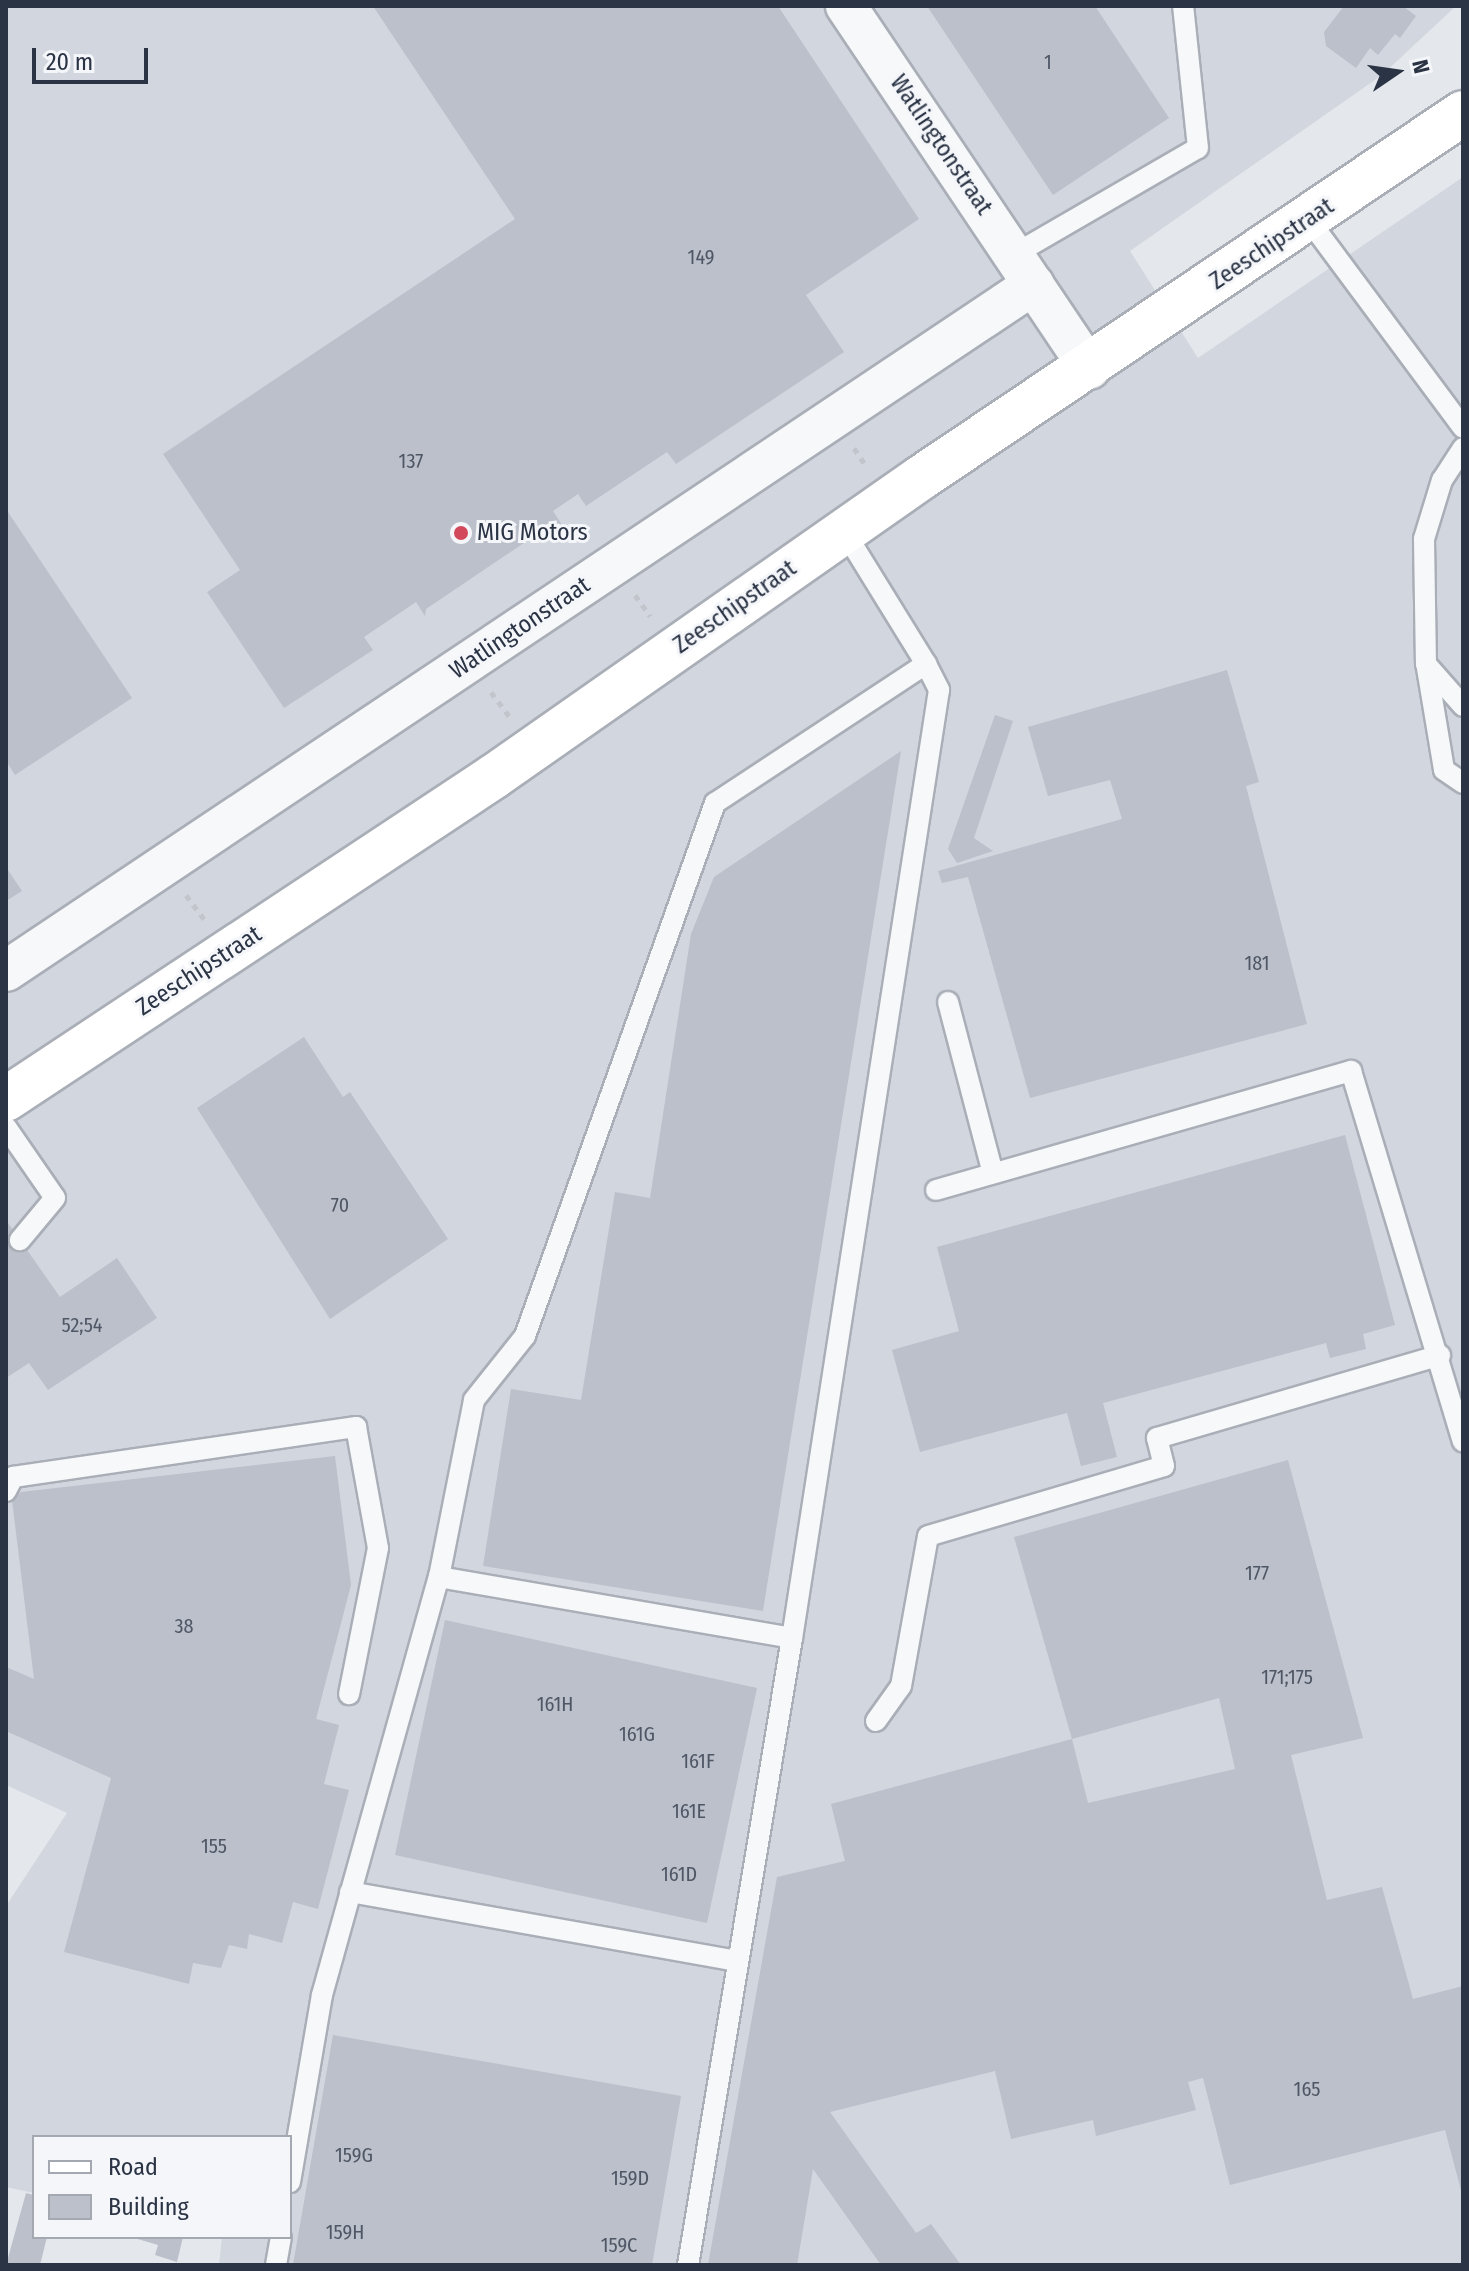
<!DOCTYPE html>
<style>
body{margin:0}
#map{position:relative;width:1469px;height:2271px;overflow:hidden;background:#e4e7ec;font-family:"Fira Sans Condensed",sans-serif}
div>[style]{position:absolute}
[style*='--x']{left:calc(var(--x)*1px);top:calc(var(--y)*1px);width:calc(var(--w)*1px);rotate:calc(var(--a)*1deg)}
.built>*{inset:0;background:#d2d6de}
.building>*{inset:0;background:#bbc0ca}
.path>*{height:5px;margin-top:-2.5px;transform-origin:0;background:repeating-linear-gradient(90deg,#c2c5cb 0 6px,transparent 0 12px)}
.roads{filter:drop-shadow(2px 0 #a9aeb7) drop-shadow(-2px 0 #a9aeb7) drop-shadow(0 2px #a9aeb7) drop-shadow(0 -2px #a9aeb7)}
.lane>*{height:20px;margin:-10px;padding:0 10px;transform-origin:10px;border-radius:10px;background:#f7f8fa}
.street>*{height:40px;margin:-20px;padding:0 20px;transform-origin:20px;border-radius:20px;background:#f7f8fa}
.secondary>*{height:44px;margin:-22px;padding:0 22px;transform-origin:22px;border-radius:22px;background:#fff}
.dots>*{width:22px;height:22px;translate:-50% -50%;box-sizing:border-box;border:4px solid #f4f6f9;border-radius:50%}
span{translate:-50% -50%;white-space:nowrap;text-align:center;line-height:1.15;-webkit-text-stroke:6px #f4f6f9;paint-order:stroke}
.number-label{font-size:20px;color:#4f5766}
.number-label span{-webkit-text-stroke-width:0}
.street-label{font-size:24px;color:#2b3445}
.poi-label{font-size:24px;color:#2b3445}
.left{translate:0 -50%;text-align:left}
.frame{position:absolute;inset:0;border:8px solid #2b3445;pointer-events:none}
.legend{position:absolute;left:32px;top:2135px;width:260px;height:104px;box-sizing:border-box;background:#f4f6f9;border:2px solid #a4a8b1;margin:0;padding:10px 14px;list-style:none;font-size:24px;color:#2b3445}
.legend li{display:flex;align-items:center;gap:16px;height:40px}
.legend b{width:40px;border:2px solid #a4a8b1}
.north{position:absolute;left:1357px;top:32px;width:80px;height:80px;-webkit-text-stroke:6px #f4f6f9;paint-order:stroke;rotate:77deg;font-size:22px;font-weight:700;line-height:32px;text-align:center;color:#2b3445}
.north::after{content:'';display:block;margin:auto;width:28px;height:36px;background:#2b3445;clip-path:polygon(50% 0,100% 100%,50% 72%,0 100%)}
.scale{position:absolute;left:32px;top:48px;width:116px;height:36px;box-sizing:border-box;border:4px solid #2b3445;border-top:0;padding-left:10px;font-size:24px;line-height:28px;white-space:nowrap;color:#2b3445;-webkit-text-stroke:6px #f4f6f9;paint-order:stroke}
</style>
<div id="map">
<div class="built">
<i style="clip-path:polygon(6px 6px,1456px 6px,1382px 75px,1130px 251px,1198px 358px,1463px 177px,1463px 2265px,219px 2265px,222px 2237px,290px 2237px,290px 2137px,34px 2137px,34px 2193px,6px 2187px,6px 1906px,67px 1813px,6px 1785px)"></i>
</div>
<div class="building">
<i style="clip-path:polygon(373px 6px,778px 6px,919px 219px,806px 295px,844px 352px,676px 464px,667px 452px,586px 506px,578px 494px,553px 511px,562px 525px,555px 522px,426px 609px,425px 616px,416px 602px,364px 637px,373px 650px,284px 708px,207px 592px,240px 570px,163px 454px,515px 219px)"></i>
<i style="clip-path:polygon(927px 6px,1095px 6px,1169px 118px,1053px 195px)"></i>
<i style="clip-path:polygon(1344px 6px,1403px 6px,1416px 16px,1400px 38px,1395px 34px,1378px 55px,1370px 48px,1356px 68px,1326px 46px,1324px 32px)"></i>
<i style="clip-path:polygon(6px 509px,132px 698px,15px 775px,6px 761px)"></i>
<i style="clip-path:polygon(1227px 670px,1259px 782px,1246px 786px,1307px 1024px,1030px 1098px,968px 877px,942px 883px,938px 871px,1122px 819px,1110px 780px,1048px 796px,1028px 727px)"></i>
<i style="clip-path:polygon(995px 715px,1013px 721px,974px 838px,993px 851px,957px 863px,948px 849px)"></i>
<i style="clip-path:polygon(901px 751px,763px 1611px,483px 1566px,511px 1389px,581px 1400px,615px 1192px,650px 1198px,691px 934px,714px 877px)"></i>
<i style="clip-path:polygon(6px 867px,22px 891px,6px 901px)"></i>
<i style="clip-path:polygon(304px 1037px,343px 1097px,350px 1092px,448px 1239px,330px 1319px,197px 1108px)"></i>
<i style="clip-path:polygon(1345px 1135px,1395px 1325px,1363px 1334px,1366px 1349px,1330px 1358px,1326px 1343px,1103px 1403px,1117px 1457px,1081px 1466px,1067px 1413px,920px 1452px,892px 1350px,959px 1331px,937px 1247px)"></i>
<i style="clip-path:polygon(6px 1220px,60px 1297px,117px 1258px,157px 1318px,48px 1390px,29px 1363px,6px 1378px)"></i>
<i style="clip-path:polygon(335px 1456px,351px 1585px,316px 1719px,339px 1725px,324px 1784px,349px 1790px,318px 1909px,293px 1902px,282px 1943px,249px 1934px,247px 1949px,229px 1945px,221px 1968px,193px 1963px,189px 1984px,64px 1952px,111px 1778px,6px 1731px,6px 1667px,34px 1679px,12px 1500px,21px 1492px)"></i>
<i style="clip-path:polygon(1288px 1460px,1363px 1738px,1291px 1755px,1327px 1900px,1382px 1887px,1413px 1999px,1463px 1986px,1463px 2198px,1445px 2130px,1230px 2185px,1203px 2078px,1188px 2082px,1196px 2110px,1096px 2136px,1093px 2120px,1011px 2139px,995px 2071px,830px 2112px,916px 2233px,931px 2224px,961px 2265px,881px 2265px,813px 2169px,797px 2265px,708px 2265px,777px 1877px,845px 1861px,831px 1804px,1072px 1739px,1088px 1803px,1235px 1769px,1219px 1698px,1072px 1739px,1014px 1537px)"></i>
<i style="clip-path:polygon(445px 1620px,757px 1688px,707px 1923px,395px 1855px)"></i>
<i style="clip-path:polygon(333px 2035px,681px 2096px,652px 2265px,293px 2265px)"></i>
<i style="clip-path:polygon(26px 2193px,34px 2195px,34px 2237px,47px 2237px,40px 2265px,6px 2265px)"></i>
<i style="clip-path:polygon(131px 2237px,183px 2237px,177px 2262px,155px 2255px,158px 2245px)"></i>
</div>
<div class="path">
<i style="--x:854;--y:448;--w:22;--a:56"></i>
<i style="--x:635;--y:595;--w:26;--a:54"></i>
<i style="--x:491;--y:692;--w:30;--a:53"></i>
<i style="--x:186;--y:895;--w:30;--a:53"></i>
</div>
<div class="roads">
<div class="lane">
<i style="--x:1308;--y:219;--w:260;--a:53.4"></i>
<i style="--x:1015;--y:254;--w:211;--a:-30.1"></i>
<i style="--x:1198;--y:148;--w:143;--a:-96"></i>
<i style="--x:1463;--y:448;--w:38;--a:123"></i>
<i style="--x:1442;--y:480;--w:62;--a:107"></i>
<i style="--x:1424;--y:539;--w:125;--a:89.1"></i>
<i style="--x:1426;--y:664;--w:56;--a:48.6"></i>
<i style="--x:844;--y:531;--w:156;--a:58.3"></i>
<i style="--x:926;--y:664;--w:29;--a:63"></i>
<i style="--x:939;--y:690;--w:959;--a:98.81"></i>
<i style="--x:792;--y:1638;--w:358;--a:-170.2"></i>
<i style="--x:439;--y:1577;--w:180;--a:-78.8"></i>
<i style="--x:474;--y:1400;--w:82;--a:-51.4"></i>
<i style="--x:525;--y:1336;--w:566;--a:-70.38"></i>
<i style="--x:715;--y:803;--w:253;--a:-33.4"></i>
<i style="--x:1427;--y:668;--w:103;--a:80.5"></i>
<i style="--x:1444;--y:770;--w:23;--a:34"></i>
<i style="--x:948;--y:1002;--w:177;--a:75.3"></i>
<i style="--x:6;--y:1127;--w:86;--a:55.4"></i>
<i style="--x:55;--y:1198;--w:55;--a:129.8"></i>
<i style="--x:936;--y:1190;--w:432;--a:-16"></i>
<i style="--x:1351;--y:1071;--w:387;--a:73.2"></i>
<i style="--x:6;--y:1491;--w:16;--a:-63"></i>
<i style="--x:13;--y:1477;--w:347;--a:-8.3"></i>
<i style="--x:356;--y:1427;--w:123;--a:79.7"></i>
<i style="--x:378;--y:1548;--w:149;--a:101.2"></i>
<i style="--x:876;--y:1721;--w:43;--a:-54.5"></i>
<i style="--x:901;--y:1686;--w:152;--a:-79.8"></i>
<i style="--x:928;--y:1536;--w:246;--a:-16.5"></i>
<i style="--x:1164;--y:1466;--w:29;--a:-104"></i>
<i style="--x:1157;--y:1438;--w:295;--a:-16.3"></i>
<i style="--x:350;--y:1892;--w:394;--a:10.1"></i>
<i style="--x:290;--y:2182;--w:190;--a:-80.3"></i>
<i style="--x:322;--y:1995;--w:434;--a:-74.4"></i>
<i style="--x:276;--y:2265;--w:28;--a:-80"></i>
<i style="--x:688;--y:2265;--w:636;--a:-80.58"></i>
</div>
<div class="street">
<i style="--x:846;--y:6;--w:437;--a:56.1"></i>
<i style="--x:6;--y:971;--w:1236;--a:-33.75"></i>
</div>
<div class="secondary">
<i style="--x:6;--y:1099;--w:584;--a:-33.47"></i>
<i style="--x:493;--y:777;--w:523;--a:-34.97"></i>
<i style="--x:922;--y:477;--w:652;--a:-33.93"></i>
</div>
</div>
<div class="dots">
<i style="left:461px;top:533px;background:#d1495b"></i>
</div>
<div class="number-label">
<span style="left:1048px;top:62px">1</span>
<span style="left:701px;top:257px">149</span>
<span style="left:411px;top:461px">137</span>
<span style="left:1257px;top:963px">181</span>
<span style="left:340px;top:1205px">70</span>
<span style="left:82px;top:1325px">52;54</span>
<span style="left:1257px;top:1573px">177</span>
<span style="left:184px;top:1626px">38</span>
<span style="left:1287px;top:1677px">171;175</span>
<span style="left:555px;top:1704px">161H</span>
<span style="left:637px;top:1734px">161G</span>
<span style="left:698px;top:1761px">161F</span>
<span style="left:689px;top:1811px">161E</span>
<span style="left:214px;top:1846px">155</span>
<span style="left:679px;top:1874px">161D</span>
<span style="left:1307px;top:2089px">165</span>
<span style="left:354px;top:2155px">159G</span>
<span style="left:630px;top:2178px">159D</span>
<span style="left:345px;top:2232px">159H</span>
<span style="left:619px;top:2245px">159C</span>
</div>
<div class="street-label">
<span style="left:941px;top:145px;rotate:56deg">Watlingtonstraat</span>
<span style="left:1272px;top:244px;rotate:-34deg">Zeeschipstraat</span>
<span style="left:735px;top:607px;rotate:-35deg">Zeeschipstraat</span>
<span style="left:520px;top:628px;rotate:-34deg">Watlingtonstraat</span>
<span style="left:199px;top:971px;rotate:-33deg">Zeeschipstraat</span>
</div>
<div class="poi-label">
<span class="left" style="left:477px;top:533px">MIG Motors</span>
</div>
<div class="frame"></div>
<ul class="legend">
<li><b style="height:10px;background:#fff"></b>Road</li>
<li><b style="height:22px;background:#bbc0ca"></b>Building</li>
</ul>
<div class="north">N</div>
<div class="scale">20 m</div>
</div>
